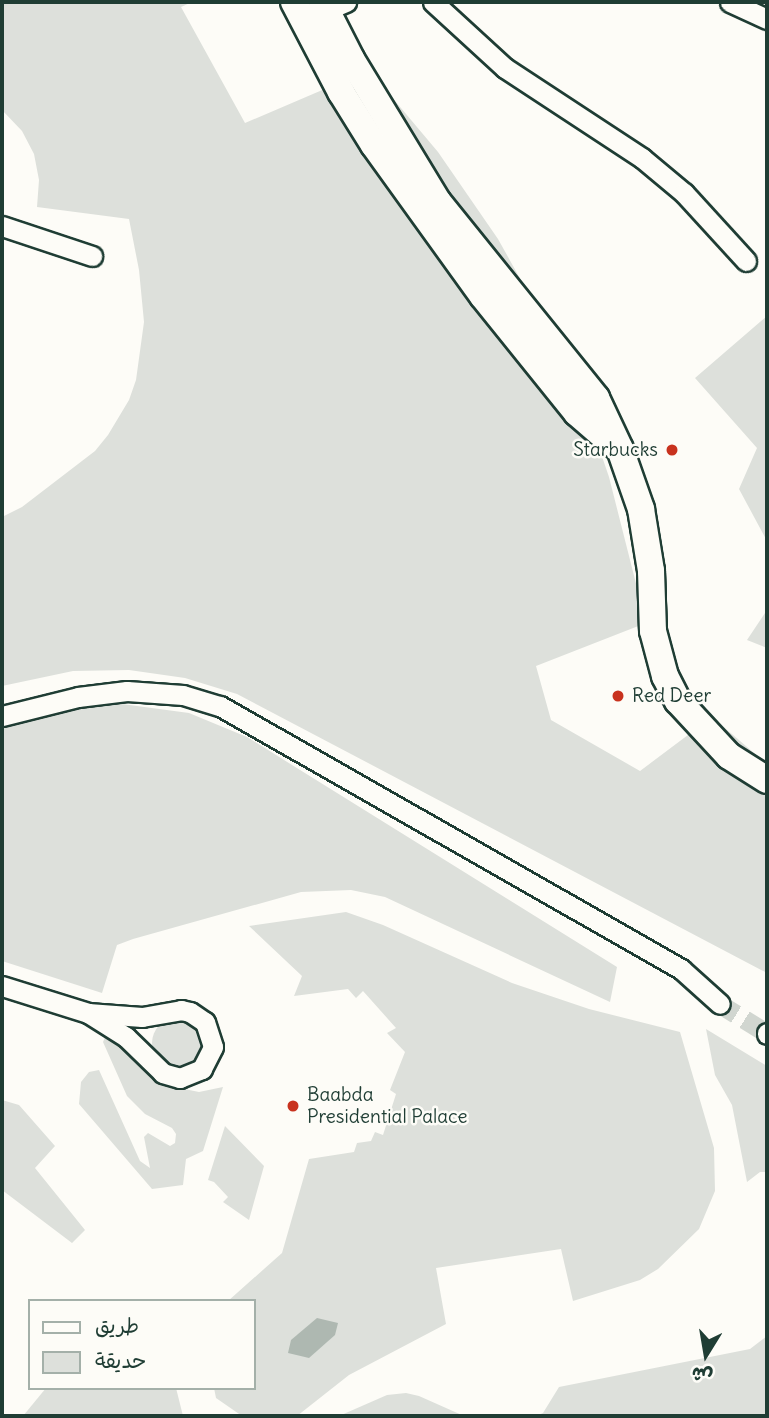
<!DOCTYPE html>
<meta charset="utf-8">
<style>
body{margin:0}
#map{position:relative;width:769px;height:1418px;overflow:hidden;background:#fdfcf7;font-family:Delius,"Playpen Sans Arabic",sans-serif}
div>[style]{position:absolute}
[style*='--x']{left:calc(var(--x)*1px);top:calc(var(--y)*1px);width:calc(var(--w)*1px);rotate:calc(var(--a)*1deg)}
.green>*{inset:0;background:#dde0db}
.round{border-radius:50%}
.water>*{inset:0;background:#aeb8b1}
.minor-tunnel>*{height:19px;margin-top:-9.5px;transform-origin:0;background:repeating-linear-gradient(90deg,#d1d6d0 0 19px,transparent 0 29px)}
.roads{filter:drop-shadow(2px 0 #1f3d34) drop-shadow(-2px 0 #1f3d34) drop-shadow(0 2px #1f3d34) drop-shadow(0 -2px #1f3d34)}
.minor>*{height:19px;margin:-9.5px;padding:0 9.5px;transform-origin:9.5px;border-radius:9.5px;background:#fdfcf7}
.secondary>*{height:26px;margin:-13px;padding:0 13px;transform-origin:13px;border-radius:13px;background:#fdfcf7}
.dots>*{width:19px;height:19px;translate:-50% -50%;box-sizing:border-box;border:4px solid #fdfcf7;border-radius:50%}
span{translate:-50% -50%;white-space:nowrap;text-align:center;line-height:1.15;-webkit-text-stroke:5px #fdfcf7;paint-order:stroke}
.poi-label{font-size:19px;color:#1f3d34}
.right{translate:-100% -50%;text-align:right}
.left{translate:0 -50%;text-align:left}
.frame{position:absolute;inset:0;border:4px solid #1f3d34;pointer-events:none}
.legend{position:absolute;left:28px;top:1299px;width:228px;height:91px;box-sizing:border-box;background:#fdfcf7;border:2px solid #a4b0a9;margin:0;padding:9px 12px;list-style:none;font-size:21px;color:#1f3d34}
.legend li{display:flex;align-items:center;gap:14px;height:35px}
.legend b{width:35px;border:2px solid #a4b0a9}
.north{position:absolute;left:671px;top:1320px;width:70px;height:70px;-webkit-text-stroke:5px #fdfcf7;paint-order:stroke;rotate:191deg;font-size:19px;font-weight:700;line-height:28px;text-align:center;color:#1f3d34}
.north::after{content:'';display:block;margin:auto;width:24px;height:32px;background:#1f3d34;clip-path:polygon(50% 0,100% 100%,50% 72%,0 100%)}
</style>
<div id="map">
<div class="green">
<i style="clip-path:polygon(2px 2px,192px 2px,181px 7px,245px 123px,369px 70px,438px 152px,498px 239px,550px 332px,593px 430px,609px 477px,646px 623px,536px 666px,551px 720px,640px 771px,712px 717px,767px 764px,767px 973px,237px 694px,185px 678px,129px 670px,73px 671px,2px 686px,2px 517px,22px 507px,95px 451px,108px 435px,129px 400px,136px 380px,144px 322px,139px 270px,129px 219px,37px 207px,39px 180px,34px 154px,22px 131px,2px 110px)"></i>
<i style="clip-path:polygon(767px 316px,767px 541px,739px 489px,757px 448px,695px 378px)"></i>
<i style="clip-path:polygon(767px 610px,767px 648px,747px 640px)"></i>
<i style="clip-path:polygon(122px 704px,189px 713px,247px 737px,617px 967px,610px 1002px,385px 897px,351px 890px,301px 892px,133px 939px,117px 945px,102px 993px,2px 961px,2px 728px,76px 708px)"></i>
<i style="clip-path:polygon(346px 912px,383px 925px,512px 983px,589px 1009px,680px 1032px,714px 1148px,715px 1191px,699px 1229px,658px 1269px,640px 1280px,573px 1301px,561px 1249px,436px 1268px,446px 1324px,349px 1375px,297px 1416px,242px 1416px,216px 1398px,214px 1388px,254px 1388px,254px 1301px,228px 1301px,282px 1253px,309px 1159px,354px 1152px,357px 1143px,371px 1141px,375px 1132px,383px 1135px,396px 1094px,390px 1090px,405px 1052px,387px 1033px,396px 1028px,363px 991px,356px 998px,348px 989px,294px 996px,302px 976px,249px 926px)"></i>
<i class="round" style="left:152px;top:1018px;width:50px;height:50px"></i>
<i style="clip-path:polygon(706px 1029px,767px 1066px,767px 1172px,760px 1172px,747px 1182px,732px 1105px,715px 1075px)"></i>
<i style="clip-path:polygon(106px 1035px,111px 1035px,148px 1073px,165px 1085px,199px 1092px,223px 1087px,203px 1151px,186px 1159px,183px 1185px,152px 1189px,79px 1104px,81px 1082px,89px 1072px,99px 1070px,140px 1161px,150px 1168px,144px 1137px,148px 1133px,170px 1146px,175px 1143px,176px 1134px,172px 1128px,145px 1114px,127px 1096px,103px 1042px)"></i>
<i style="clip-path:polygon(2px 1100px,19px 1105px,55px 1146px,35px 1168px,85px 1230px,72px 1243px,2px 1190px)"></i>
<i style="clip-path:polygon(225px 1126px,264px 1166px,249px 1220px,223px 1202px,228px 1197px,214px 1182px,208px 1180px)"></i>
<i style="clip-path:polygon(767px 1336px,767px 1416px,536px 1416px,543px 1413px,559px 1387px,750px 1349px)"></i>
<i style="clip-path:polygon(46px 1388px,176px 1388px,183px 1416px,23px 1416px)"></i>
<i style="clip-path:polygon(406px 1393px,419px 1396px,464px 1416px,339px 1416px,387px 1395px)"></i>
</div>
<div class="water">
<i style="clip-path:polygon(317px 1318px,338px 1323px,335px 1335px,309px 1358px,288px 1353px,291px 1340px)"></i>
</div>
<div class="minor-tunnel">
<i style="--x:720;--y:1004;--w:55;--a:31.7"></i>
</div>
<div class="roads">
<div class="minor">
<i style="--x:433;--y:2;--w:98;--a:42.5"></i>
<i style="--x:505;--y:68;--w:164;--a:33.3"></i>
<i style="--x:642;--y:158;--w:55;--a:39.8"></i>
<i style="--x:684;--y:193;--w:92;--a:47.6"></i>
<i style="--x:730;--y:2;--w:41;--a:24.7"></i>
<i style="--x:315;--y:15;--w:34;--a:-23"></i>
<i style="--x:2;--y:226;--w:95;--a:18.4"></i>
<i style="--x:2;--y:716;--w:78;--a:-14"></i>
<i style="--x:78;--y:697;--w:49;--a:-7"></i>
<i style="--x:127;--y:691;--w:56;--a:4.1"></i>
<i style="--x:183;--y:695;--w:39;--a:17"></i>
<i style="--x:220;--y:706;--w:531;--a:29.7"></i>
<i style="--x:681;--y:969;--w:52;--a:41.9"></i>
<i style="--x:2;--y:986;--w:90;--a:17.4"></i>
<i style="--x:181;--y:1010;--w:9;--a:13"></i>
<i style="--x:190;--y:1012;--w:18;--a:34"></i>
<i style="--x:205;--y:1022;--w:26;--a:72"></i>
<i style="--x:213;--y:1047;--w:25;--a:117"></i>
<i style="--x:202;--y:1069;--w:24;--a:158"></i>
<i style="--x:180;--y:1078;--w:18;--a:-164"></i>
<i style="--x:163;--y:1073;--w:52;--a:-135.8"></i>
<i style="--x:126;--y:1037;--w:45;--a:-147.7"></i>
<i style="--x:88;--y:1013;--w:54;--a:4.2"></i>
<i style="--x:142;--y:1017;--w:40;--a:-10"></i>
<i style="--x:767;--y:1033;--w:1;--a:90"></i>
</div>
<div class="secondary">
<i style="--x:294;--y:2;--w:102;--a:62.4"></i>
<i style="--x:341;--y:92;--w:62;--a:58.1"></i>
<i style="--x:374;--y:145;--w:186;--a:54.2"></i>
<i style="--x:483;--y:296;--w:150;--a:51.2"></i>
<i style="--x:577;--y:413;--w:48;--a:40.7"></i>
<i style="--x:322;--y:2;--w:64;--a:63"></i>
<i style="--x:351;--y:59;--w:167;--a:58.7"></i>
<i style="--x:438;--y:202;--w:252;--a:51.1"></i>
<i style="--x:596;--y:398;--w:56;--a:64.8"></i>
<i style="--x:620;--y:449;--w:64;--a:70.7"></i>
<i style="--x:641;--y:509;--w:63;--a:80.8"></i>
<i style="--x:651;--y:571;--w:60;--a:88.1"></i>
<i style="--x:653;--y:631;--w:47;--a:75.1"></i>
<i style="--x:665;--y:676;--w:28;--a:63"></i>
<i style="--x:678;--y:701;--w:75;--a:47.2"></i>
<i style="--x:729;--y:756;--w:45;--a:32.3"></i>
</div>
</div>
<div class="dots">
<i style="left:672px;top:450px;background:#c8321e"></i>
<i style="left:618px;top:696px;background:#c8321e"></i>
<i style="left:293px;top:1106px;background:#c8321e"></i>
</div>
<div class="poi-label">
<span class="right" style="left:658px;top:450px">Starbucks</span>
<span class="left" style="left:632px;top:696px">Red Deer</span>
<span class="left" style="left:307px;top:1106px">Baabda<br>Presidential Palace</span>
</div>
<div class="frame"></div>
<ul class="legend">
<li><b style="height:9px;background:#fdfcf7"></b>طريق</li>
<li><b style="height:19px;background:#dde0db"></b>حديقة</li>
</ul>
<div class="north">ش</div>
</div>
